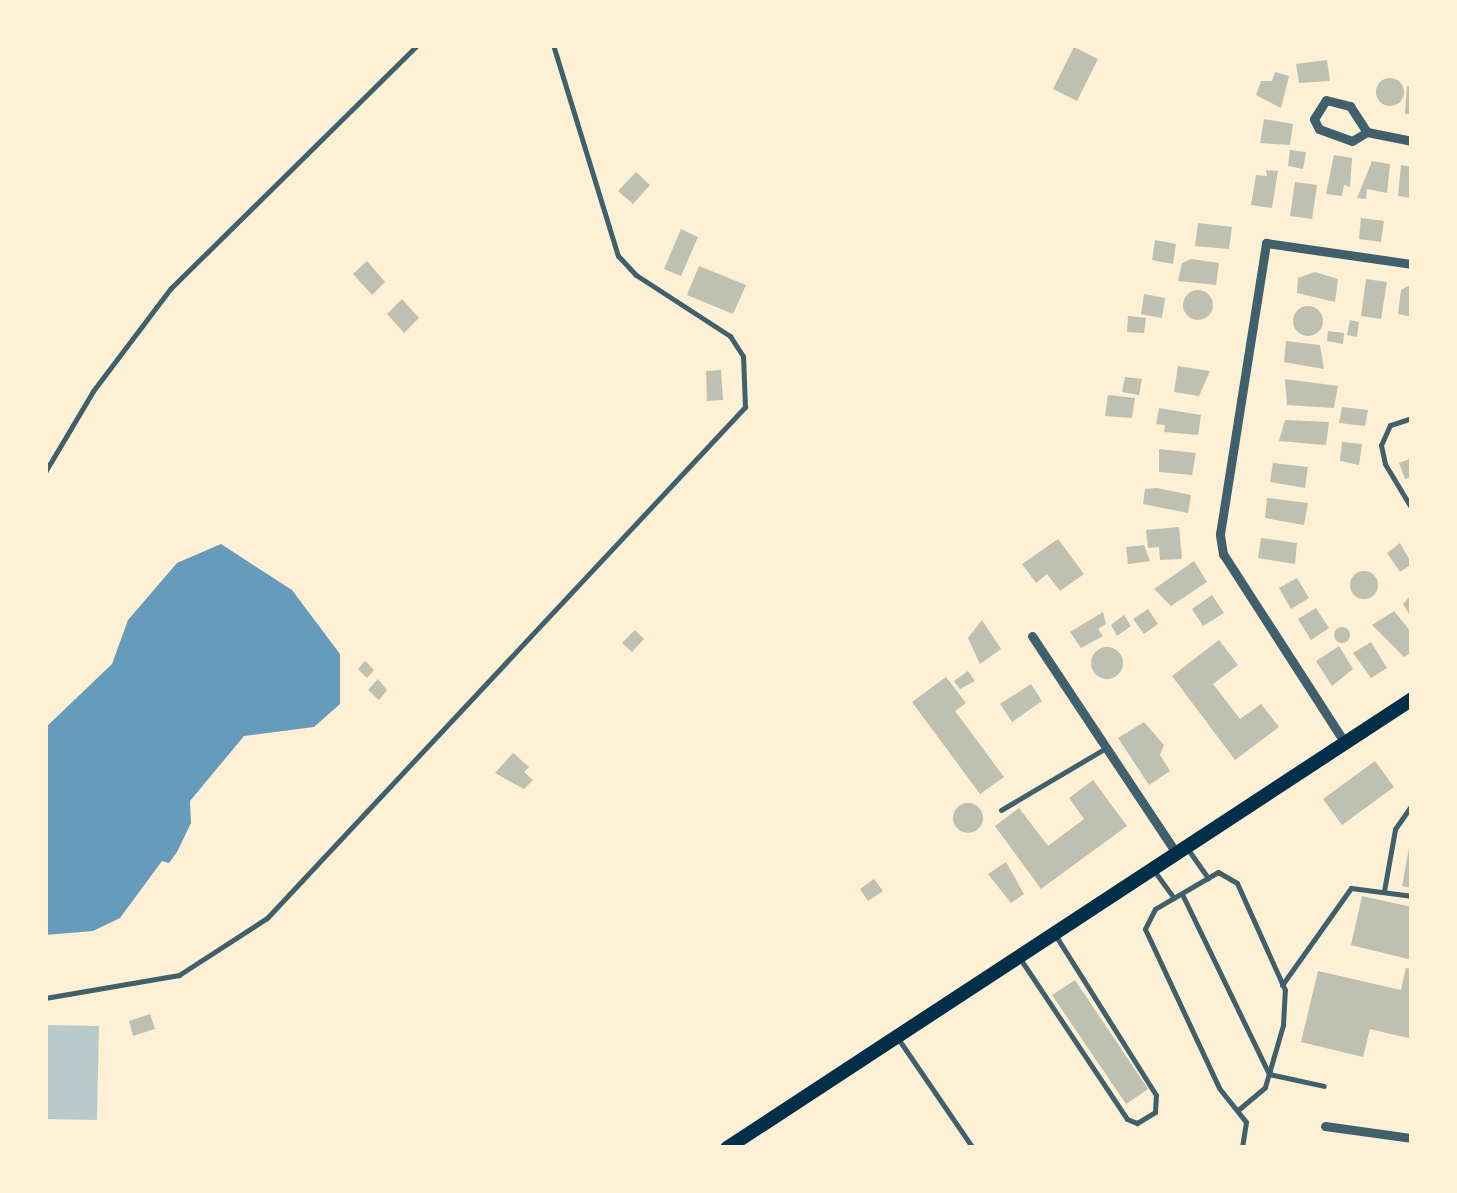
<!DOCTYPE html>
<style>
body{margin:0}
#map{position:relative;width:1457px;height:1193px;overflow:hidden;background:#fdf0d5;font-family:"DejaVu Sans",sans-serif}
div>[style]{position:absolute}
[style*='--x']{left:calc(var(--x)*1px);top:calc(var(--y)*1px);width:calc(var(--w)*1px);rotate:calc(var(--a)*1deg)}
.green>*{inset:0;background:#b9caca}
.water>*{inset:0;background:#669bbc}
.building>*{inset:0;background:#bec0b2}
.round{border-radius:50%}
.service>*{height:5px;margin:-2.5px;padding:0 2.5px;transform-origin:2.5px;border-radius:2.5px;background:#3f606c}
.minor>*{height:9px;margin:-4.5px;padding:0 4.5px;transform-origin:4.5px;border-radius:4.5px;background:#3f606c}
.primary>*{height:14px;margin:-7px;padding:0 7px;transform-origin:7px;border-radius:7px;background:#003049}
span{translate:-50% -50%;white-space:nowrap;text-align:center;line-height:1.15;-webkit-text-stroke:10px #fdf0d5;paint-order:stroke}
.frame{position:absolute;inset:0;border:48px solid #fdf0d5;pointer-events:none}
</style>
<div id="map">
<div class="green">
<i style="clip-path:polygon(45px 1025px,99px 1026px,97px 1120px,45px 1119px)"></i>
</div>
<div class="water">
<i style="clip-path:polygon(221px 544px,292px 590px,340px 654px,340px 704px,314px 727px,244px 736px,190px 801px,191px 823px,177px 852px,169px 863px,162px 861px,120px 918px,93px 931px,45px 935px,45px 728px,112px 664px,128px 620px,177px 563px)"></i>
</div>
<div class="building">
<i style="clip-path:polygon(1074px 47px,1098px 59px,1077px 101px,1053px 89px)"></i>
<i style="clip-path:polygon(1327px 60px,1330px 81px,1299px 83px,1296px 64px)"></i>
<i style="clip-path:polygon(1275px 72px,1289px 76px,1281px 108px,1256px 95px,1261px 81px,1272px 81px)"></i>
<i class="round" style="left:1376px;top:78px;width:28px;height:28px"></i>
<i style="clip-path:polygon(1407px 86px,1412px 86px,1412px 114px,1405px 114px)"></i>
<i style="clip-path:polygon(1264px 119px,1293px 124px,1290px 145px,1260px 143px)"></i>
<i style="clip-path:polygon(1290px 150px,1306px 152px,1303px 169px,1288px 166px)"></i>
<i style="clip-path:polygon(1334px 155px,1352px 158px,1350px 187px,1344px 185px,1342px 196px,1326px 194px)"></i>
<i style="clip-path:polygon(1372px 161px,1390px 164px,1387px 193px,1367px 189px,1366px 199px,1357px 198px)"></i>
<i style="clip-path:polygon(1401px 165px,1412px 167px,1412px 198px,1398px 196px)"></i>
<i style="clip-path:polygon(1266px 170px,1278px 171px,1272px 208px,1251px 205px,1256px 175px,1267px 176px)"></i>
<i style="clip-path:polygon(636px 172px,650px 185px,633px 204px,618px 191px)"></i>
<i style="clip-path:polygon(1295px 182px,1317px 185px,1312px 219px,1290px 216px)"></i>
<i style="clip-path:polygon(1361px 218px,1384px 221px,1381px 242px,1359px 239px)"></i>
<i style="clip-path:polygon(1198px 223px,1232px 227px,1229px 249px,1195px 246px)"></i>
<i style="clip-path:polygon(681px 229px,698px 237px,681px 276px,664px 269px)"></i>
<i style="clip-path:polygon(1155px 240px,1176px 244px,1173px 264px,1152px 260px)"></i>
<i style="clip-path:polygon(1191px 259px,1219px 263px,1216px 285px,1178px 281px,1182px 263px)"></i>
<i style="clip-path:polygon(367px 261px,385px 282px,372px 295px,353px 274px)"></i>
<i style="clip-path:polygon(699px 266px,746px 285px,733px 314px,687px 295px)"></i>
<i style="clip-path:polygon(1315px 272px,1338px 279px,1335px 302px,1297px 293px,1298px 278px)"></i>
<i style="clip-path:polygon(1366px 279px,1387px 282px,1381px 319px,1361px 316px)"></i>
<i style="clip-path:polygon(1408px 286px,1412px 286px,1412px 317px,1398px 314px,1401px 290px)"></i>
<i class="round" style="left:1183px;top:290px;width:30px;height:30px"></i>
<i style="clip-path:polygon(1144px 294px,1165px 298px,1162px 318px,1141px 314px)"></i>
<i style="clip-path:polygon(402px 299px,419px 318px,404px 333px,387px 314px)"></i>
<i class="round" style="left:1293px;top:306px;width:30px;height:30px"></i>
<i style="clip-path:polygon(1128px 316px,1146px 318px,1144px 333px,1127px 332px)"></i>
<i style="clip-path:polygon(1350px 320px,1359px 322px,1357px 337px,1347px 335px)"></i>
<i style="clip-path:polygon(1328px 331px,1344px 333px,1343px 344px,1327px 341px)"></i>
<i style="clip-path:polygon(1286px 341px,1320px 345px,1324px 369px,1284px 362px)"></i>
<i style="clip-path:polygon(1178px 366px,1210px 371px,1199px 396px,1174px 392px)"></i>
<i style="clip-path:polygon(721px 370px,723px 400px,707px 401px,706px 371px)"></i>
<i style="clip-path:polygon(1125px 377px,1142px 379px,1139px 395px,1122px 392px)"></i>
<i style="clip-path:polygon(1285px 379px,1338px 386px,1334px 408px,1287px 405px)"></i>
<i style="clip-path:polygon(1108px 395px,1135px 398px,1132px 418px,1105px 416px)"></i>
<i style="clip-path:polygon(1342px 407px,1368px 410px,1365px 426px,1339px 423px)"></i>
<i style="clip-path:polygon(1159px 408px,1201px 415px,1198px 435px,1164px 432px,1165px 425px,1156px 424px)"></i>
<i style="clip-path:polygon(1285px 420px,1329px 422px,1326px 445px,1279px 441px)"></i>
<i style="clip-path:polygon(1342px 442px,1362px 444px,1359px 465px,1340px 461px)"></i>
<i style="clip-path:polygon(1159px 449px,1196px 453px,1192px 475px,1159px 472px)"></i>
<i style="clip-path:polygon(1412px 458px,1412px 477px,1405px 479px,1399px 463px)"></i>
<i style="clip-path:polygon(1273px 463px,1308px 467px,1305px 488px,1270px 482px)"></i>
<i style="clip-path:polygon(1157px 488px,1191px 495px,1188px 513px,1143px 504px,1145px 489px)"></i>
<i style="clip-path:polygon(1267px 498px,1308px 503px,1304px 525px,1265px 518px)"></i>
<i style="clip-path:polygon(1179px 527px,1182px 559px,1160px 560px,1159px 547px,1148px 548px,1146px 530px)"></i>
<i style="clip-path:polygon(1261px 538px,1297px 543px,1295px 564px,1258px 558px)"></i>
<i style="clip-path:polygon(1058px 539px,1084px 574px,1060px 591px,1047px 574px,1036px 583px,1022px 564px)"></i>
<i style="clip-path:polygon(1400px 543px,1412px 564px,1400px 572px,1387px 553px)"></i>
<i style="clip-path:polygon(1144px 545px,1150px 561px,1128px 564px,1126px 547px)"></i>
<i style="clip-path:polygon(1194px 561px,1207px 582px,1171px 606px,1154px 589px)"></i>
<i class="round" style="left:1350px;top:571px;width:28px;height:28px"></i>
<i style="clip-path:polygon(1297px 578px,1309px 598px,1291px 609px,1279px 588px)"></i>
<i style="clip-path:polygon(1412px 594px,1412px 619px,1403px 604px)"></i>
<i style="clip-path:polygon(1212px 595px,1224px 613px,1203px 626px,1192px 609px)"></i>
<i style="clip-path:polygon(1316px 608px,1329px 628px,1311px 640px,1298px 619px)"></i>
<i style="clip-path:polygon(1148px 609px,1158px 624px,1144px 634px,1133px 619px)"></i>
<i style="clip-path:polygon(1394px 611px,1412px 633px,1412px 652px,1404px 657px,1372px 625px)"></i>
<i style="clip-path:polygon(1103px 612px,1106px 624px,1098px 629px,1103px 636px,1081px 648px,1070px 632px)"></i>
<i style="clip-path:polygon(1124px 615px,1131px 626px,1117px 636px,1111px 625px)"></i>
<i style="clip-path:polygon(982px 620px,1001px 649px,980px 664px,968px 638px)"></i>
<i class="round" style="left:1334px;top:627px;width:16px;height:16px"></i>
<i style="clip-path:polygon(635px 630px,644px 639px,632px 652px,622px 643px)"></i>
<i style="clip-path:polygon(1219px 640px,1238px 665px,1213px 684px,1240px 719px,1261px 704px,1279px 727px,1235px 760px,1172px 676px)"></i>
<i style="clip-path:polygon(1371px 642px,1387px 668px,1371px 678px,1353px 653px)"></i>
<i style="clip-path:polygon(1339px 646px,1353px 669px,1332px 686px,1316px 661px)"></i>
<i class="round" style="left:1091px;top:647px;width:32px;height:32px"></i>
<i style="clip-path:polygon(365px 661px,374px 670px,367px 678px,358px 669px)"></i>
<i style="clip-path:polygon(968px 671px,975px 681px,960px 689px,954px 681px)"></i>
<i style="clip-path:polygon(946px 677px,966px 703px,955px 711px,1004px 777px,980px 794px,912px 702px)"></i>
<i style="clip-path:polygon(378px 679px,387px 690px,379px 700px,368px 690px)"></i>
<i style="clip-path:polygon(1031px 684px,1042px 701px,1012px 722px,1000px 704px)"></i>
<i style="clip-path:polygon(1144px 722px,1164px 745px,1160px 755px,1170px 771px,1149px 785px,1118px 738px)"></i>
<i style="clip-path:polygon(513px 753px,529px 767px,524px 772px,533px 780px,524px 789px,495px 773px)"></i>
<i style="clip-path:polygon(1375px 761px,1394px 787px,1342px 825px,1323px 799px)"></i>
<i style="clip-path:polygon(1093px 780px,1127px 826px,1041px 889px,995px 826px,1019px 808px,1048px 846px,1084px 819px,1069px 798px)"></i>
<i class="round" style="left:953px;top:803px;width:30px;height:30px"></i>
<i style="clip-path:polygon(1410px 843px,1412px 843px,1412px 888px,1402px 886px)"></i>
<i style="clip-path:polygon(1006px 862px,1024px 894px,1011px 903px,988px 874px)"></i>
<i style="clip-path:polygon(874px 879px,883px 891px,868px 901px,860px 889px)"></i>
<i style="clip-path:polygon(1362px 896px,1412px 907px,1412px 960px,1351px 945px)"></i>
<i style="clip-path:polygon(1406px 968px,1412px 969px,1412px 1039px,1370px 1029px,1363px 1057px,1301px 1042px,1318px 971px,1401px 990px)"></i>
<i style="clip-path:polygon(1075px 980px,1148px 1089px,1126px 1104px,1052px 995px)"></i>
<i style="clip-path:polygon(150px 1014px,155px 1029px,133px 1036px,129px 1021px)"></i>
</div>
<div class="service">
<i style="--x:1412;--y:418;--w:23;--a:162"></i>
<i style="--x:1390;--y:425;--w:22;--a:114"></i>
<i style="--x:1381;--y:445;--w:19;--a:78"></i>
<i style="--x:1385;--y:464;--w:52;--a:59"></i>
<i style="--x:45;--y:472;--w:94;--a:-59.3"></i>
<i style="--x:93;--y:391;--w:129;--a:-52.9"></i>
<i style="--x:171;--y:288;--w:346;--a:-44.6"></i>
<i style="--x:1001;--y:810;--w:122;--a:-30.6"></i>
<i style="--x:1187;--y:848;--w:37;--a:55"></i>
<i style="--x:1155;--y:872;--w:32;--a:54"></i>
<i style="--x:1384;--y:891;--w:63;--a:-79.9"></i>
<i style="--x:1395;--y:829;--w:29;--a:-55"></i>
<i style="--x:1182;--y:894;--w:200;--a:64.2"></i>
<i style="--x:1269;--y:1074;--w:56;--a:12.3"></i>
<i style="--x:1021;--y:960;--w:191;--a:56.3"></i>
<i style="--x:1127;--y:1119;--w:11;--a:22"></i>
<i style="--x:1137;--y:1123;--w:21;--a:-31"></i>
<i style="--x:1155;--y:1112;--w:17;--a:-87"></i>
<i style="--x:1156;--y:1095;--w:188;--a:-122.2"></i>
<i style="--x:1282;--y:985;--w:119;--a:-54.6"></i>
<i style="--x:1351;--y:888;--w:62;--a:7.5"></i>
<i style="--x:45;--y:998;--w:136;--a:-9.7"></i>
<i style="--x:179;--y:975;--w:105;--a:-32.9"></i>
<i style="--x:267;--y:918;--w:700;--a:-46.91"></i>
<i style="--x:745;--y:407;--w:51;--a:-92.2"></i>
<i style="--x:743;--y:356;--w:24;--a:-123"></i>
<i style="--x:730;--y:336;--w:112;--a:-147"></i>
<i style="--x:636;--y:275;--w:26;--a:-133"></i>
<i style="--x:618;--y:256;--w:221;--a:-107.1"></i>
<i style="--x:899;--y:1040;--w:131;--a:55.6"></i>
<i style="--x:1238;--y:1110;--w:35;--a:-40"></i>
<i style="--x:1265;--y:1087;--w:65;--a:-73.8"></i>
<i style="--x:1283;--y:1025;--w:35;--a:-87"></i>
<i style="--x:1285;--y:990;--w:117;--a:-114.2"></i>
<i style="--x:1237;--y:883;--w:22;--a:-150"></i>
<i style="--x:1218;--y:872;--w:73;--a:149.6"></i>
<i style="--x:1155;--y:909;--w:22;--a:117"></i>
<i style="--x:1145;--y:929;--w:175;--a:65"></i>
<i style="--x:1219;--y:1088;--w:43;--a:51.5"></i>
<i style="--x:1246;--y:1122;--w:26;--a:99"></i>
</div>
<div class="minor">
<i style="--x:1326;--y:100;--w:25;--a:14"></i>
<i style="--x:1350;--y:106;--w:31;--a:57"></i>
<i style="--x:1367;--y:132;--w:17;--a:149"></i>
<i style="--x:1352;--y:141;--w:35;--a:-160"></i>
<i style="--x:1319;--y:129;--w:11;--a:-117"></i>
<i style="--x:1314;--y:119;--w:22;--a:-58"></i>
<i style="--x:1367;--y:132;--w:46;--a:11.3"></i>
<i style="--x:1032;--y:636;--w:260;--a:56.4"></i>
<i style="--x:1345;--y:743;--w:225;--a:-122.8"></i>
<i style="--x:1223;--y:554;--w:20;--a:-99"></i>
<i style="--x:1220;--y:534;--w:295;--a:-81"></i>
<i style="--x:1266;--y:243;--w:148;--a:8.2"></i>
<i style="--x:1325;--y:1126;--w:88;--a:7.9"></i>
</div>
<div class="primary">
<i style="--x:727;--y:1148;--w:819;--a:-33.24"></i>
</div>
<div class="frame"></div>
</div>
